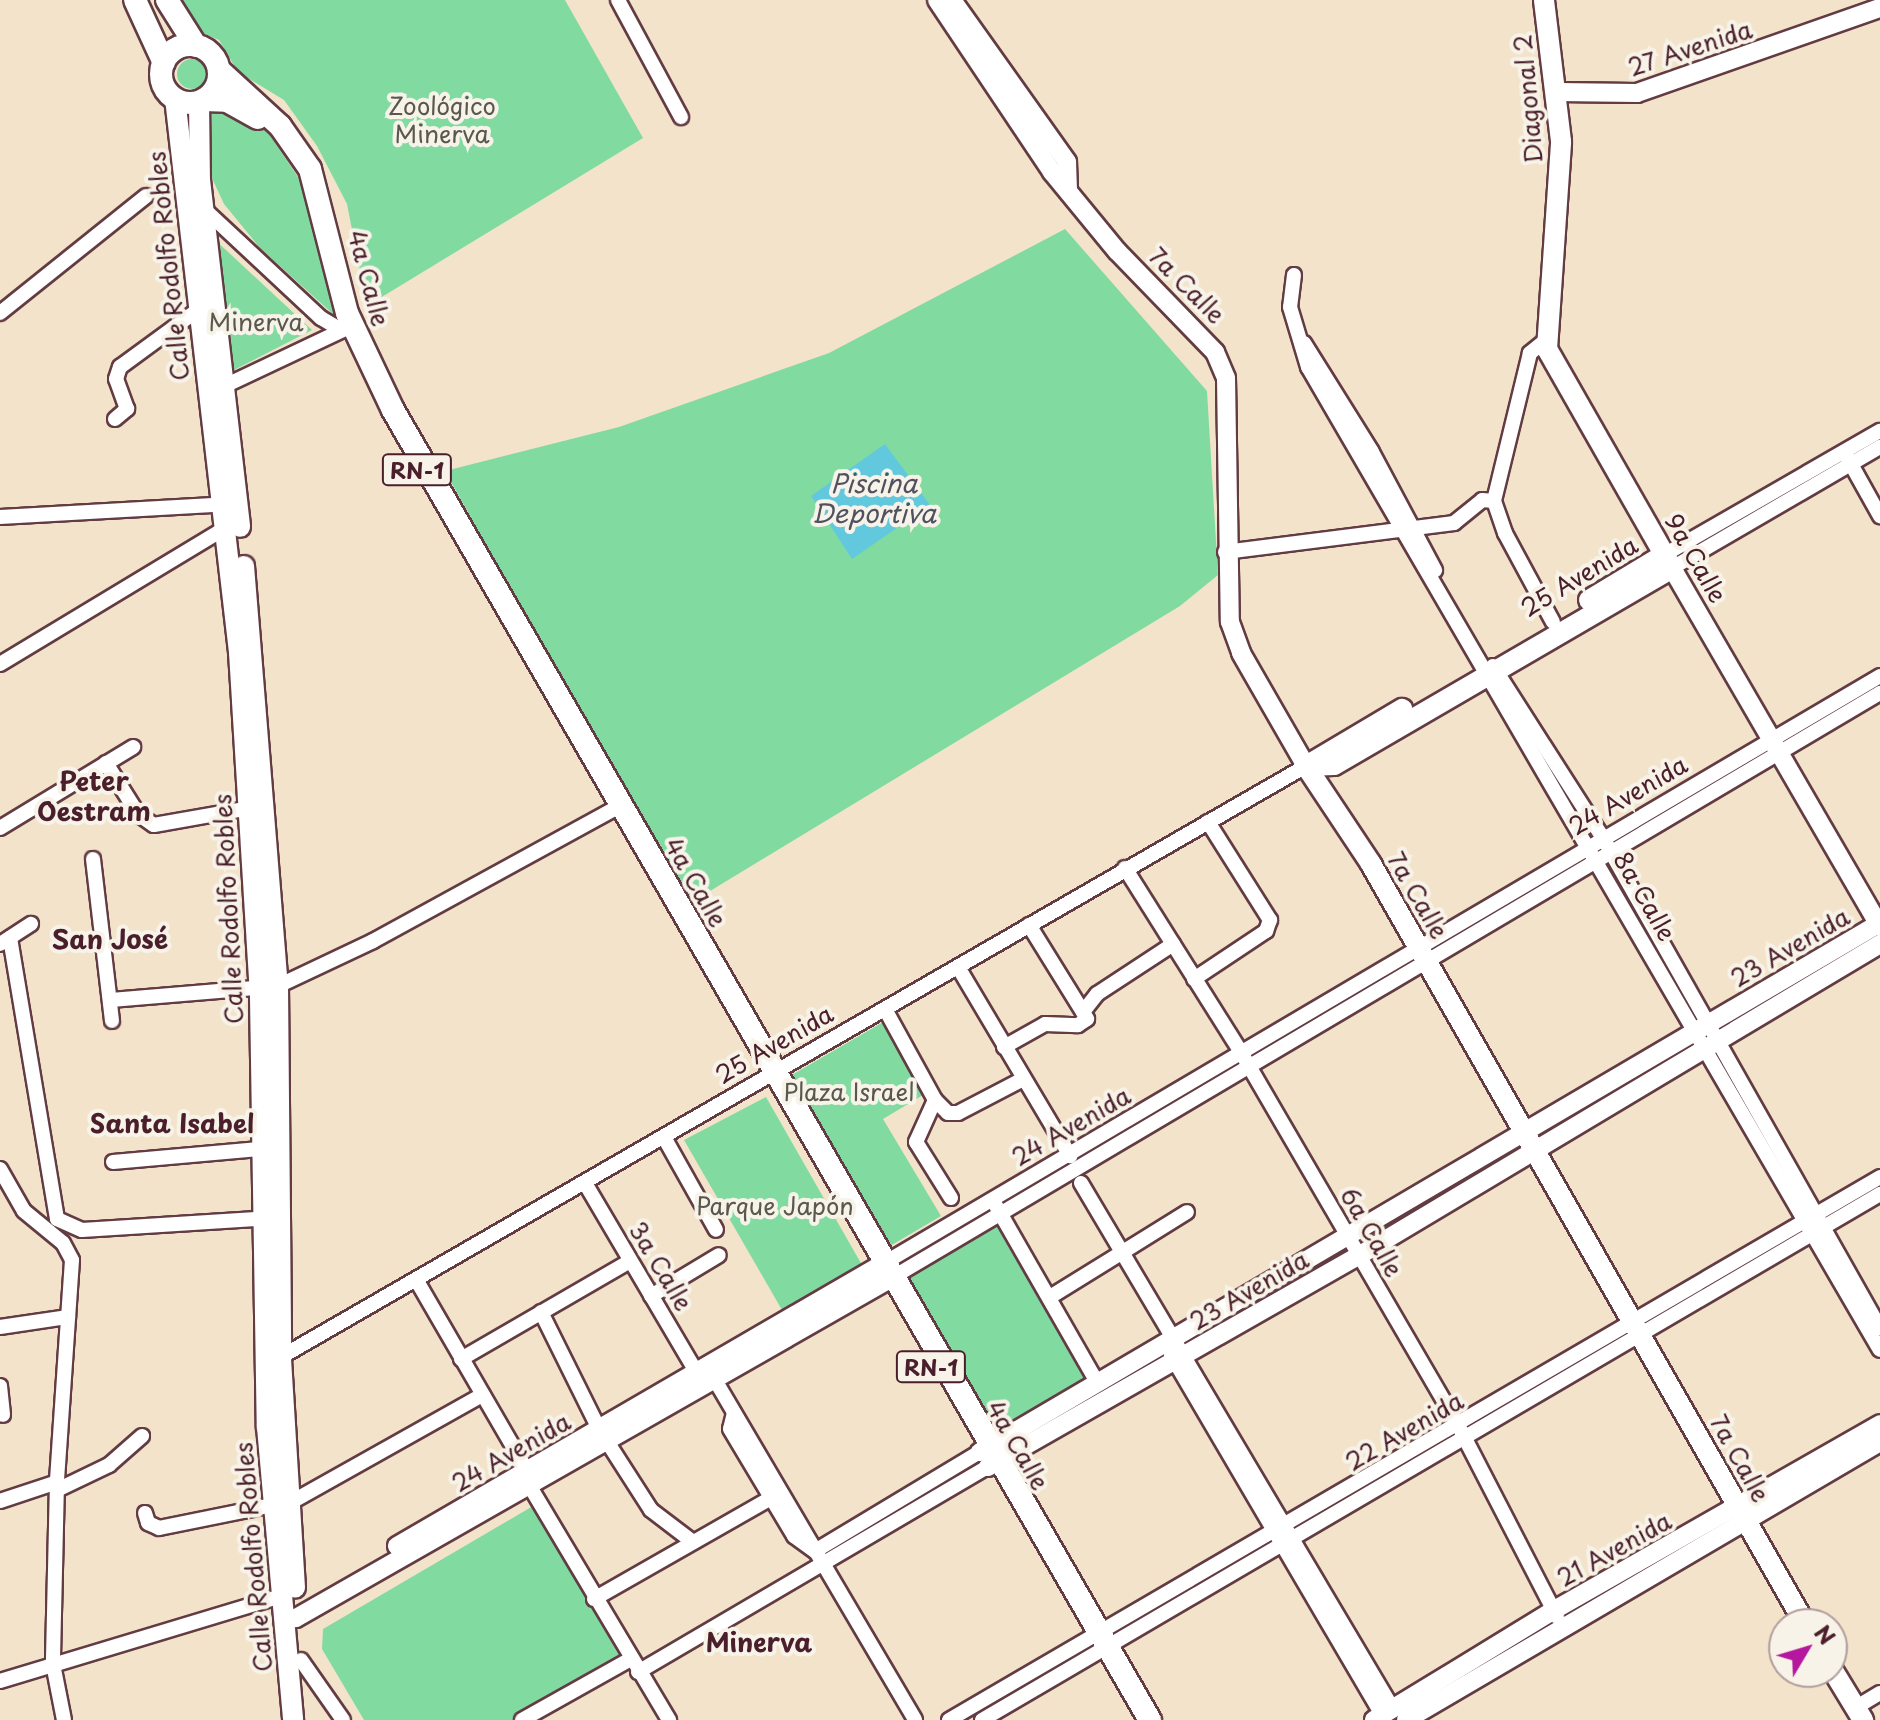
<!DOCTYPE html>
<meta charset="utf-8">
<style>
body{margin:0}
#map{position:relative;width:1880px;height:1720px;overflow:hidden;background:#f3e3ca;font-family:"Playpen Sans",sans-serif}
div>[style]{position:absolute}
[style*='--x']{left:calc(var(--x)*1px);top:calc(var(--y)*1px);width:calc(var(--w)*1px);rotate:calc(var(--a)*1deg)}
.green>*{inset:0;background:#81dba1}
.round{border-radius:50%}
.water>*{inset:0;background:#61c8de}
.roads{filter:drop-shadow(2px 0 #633c43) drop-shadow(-2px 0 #633c43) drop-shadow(0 2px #633c43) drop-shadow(0 -2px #633c43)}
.minor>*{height:14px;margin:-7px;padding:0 7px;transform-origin:7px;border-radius:7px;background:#fff}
.tertiary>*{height:18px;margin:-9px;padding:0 9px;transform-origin:9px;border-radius:9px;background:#fff}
.secondary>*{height:20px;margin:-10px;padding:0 10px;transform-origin:10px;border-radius:10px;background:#fff}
.primary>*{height:22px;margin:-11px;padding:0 11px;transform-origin:11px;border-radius:11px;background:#fff}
.primary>.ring{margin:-11px;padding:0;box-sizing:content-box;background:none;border:22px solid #fff;border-radius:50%}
span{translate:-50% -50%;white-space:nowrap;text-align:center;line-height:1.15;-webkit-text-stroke:8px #f7f3e8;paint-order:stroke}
.shield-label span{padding:2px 6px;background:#f7f3e8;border:2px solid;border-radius:6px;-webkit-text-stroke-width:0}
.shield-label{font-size:22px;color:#4a1f2b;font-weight:700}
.street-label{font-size:24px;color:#4a1f2b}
.park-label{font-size:24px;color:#5a574e}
.water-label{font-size:26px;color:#515261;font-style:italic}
.neighbourhood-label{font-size:26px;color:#4a1f2b;font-weight:700}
.north{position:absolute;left:1768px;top:1608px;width:80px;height:80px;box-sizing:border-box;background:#f7f3e8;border:2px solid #b29e9c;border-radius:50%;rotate:52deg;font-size:22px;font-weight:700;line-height:32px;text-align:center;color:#4a1f2b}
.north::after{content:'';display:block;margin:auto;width:28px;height:36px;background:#b5179e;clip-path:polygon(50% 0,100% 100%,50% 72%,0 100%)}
</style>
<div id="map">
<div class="green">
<i style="clip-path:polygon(176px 0,565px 0,643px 138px,367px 306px,347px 204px,317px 146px,284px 100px,238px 72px,219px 40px,193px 29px)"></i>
<i class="round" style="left:177px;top:59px;width:30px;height:30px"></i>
<i style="clip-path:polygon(214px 107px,263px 125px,300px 180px,311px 203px,334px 315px,260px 248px,224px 204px,205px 163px,207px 113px)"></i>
<i style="clip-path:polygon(1065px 229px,1207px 391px,1218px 575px,1180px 606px,687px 905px,445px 471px,619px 427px,829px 353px)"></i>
<i style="clip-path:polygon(212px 237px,312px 330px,230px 372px)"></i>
<i style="clip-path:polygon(885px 1021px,928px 1092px,883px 1119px,941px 1216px,890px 1246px,790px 1076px)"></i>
<i style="clip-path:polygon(766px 1097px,866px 1272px,786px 1317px,684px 1140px)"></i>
<i style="clip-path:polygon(1000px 1214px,1096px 1386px,988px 1447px,895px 1277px)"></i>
<i style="clip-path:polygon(533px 1506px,621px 1658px,514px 1720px,364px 1720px,322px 1649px,323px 1629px)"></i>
</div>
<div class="water">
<i style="clip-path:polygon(885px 444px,930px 505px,852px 559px,811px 496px)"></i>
</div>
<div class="roads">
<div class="minor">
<i style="--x:618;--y:0;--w:133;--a:61.7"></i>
<i style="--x:203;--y:208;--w:161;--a:43"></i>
<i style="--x:321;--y:318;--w:23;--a:31"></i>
<i style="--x:1294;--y:275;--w:32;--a:97"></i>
<i style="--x:1290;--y:307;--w:63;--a:73.3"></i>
<i style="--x:1308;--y:367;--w:1137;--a:59.81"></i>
<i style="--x:0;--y:313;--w:187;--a:-38.7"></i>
<i style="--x:1546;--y:340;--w:21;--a:141"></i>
<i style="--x:1530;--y:353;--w:152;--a:103.7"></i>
<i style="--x:1494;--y:501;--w:34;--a:71"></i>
<i style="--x:1505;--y:533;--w:101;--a:61.7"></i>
<i style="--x:1304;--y:343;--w:128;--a:58"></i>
<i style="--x:1372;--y:452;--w:134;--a:61.9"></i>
<i style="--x:216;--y:390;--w:143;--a:-25.3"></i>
<i style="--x:115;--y:419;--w:16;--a:-40"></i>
<i style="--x:127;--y:409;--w:32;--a:-110"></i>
<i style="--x:116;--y:379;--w:13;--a:-72"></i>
<i style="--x:120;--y:367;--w:97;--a:-36.2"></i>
<i style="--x:1847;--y:457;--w:68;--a:60.8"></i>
<i style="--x:0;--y:517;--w:231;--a:-3.2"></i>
<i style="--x:1225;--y:552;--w:231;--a:-7.2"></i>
<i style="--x:1454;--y:523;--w:36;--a:-39"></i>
<i style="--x:1482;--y:500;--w:12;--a:5"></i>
<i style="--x:1664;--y:555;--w:249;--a:-29.9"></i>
<i style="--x:1672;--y:568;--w:241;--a:-30.2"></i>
<i style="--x:0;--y:664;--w:267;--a:-31.1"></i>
<i style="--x:1493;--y:666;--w:204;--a:57.4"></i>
<i style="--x:1603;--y:838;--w:563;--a:60.52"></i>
<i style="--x:106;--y:763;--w:60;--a:57.9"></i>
<i style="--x:138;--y:814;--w:19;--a:35"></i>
<i style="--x:154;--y:825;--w:104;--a:-10"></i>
<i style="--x:0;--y:828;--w:156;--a:-31.3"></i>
<i style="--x:93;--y:859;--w:163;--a:83.3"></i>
<i style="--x:1125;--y:868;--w:220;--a:57.8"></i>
<i style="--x:1242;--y:1054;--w:429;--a:59.8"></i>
<i style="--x:1458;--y:1425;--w:216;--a:62.7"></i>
<i style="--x:1029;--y:925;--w:102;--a:58.2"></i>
<i style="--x:1083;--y:1012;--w:23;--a:-52"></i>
<i style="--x:1097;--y:994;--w:91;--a:-33.3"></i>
<i style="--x:10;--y:938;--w:285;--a:80.5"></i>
<i style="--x:57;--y:1219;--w:27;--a:24"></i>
<i style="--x:82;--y:1230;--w:190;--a:-3.6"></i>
<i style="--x:0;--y:944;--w:37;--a:-33"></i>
<i style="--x:958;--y:967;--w:220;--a:59.3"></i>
<i style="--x:1194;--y:979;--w:87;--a:-33.7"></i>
<i style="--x:1266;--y:931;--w:12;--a:-70"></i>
<i style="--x:1270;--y:920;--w:116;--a:-122.3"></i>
<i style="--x:111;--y:1000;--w:168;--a:-4.8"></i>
<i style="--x:278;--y:986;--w:105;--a:-25.3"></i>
<i style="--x:373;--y:941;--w:283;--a:-28.7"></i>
<i style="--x:885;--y:1009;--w:104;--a:61.2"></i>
<i style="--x:1004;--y:1047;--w:47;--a:-29.3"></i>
<i style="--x:1045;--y:1024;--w:33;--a:2"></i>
<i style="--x:1078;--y:1025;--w:11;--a:-34"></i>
<i style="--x:1087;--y:1019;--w:8;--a:-120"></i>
<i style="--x:665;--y:1139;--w:104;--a:60.7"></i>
<i style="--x:113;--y:1162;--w:158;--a:-5.1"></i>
<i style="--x:0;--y:1169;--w:48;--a:60.3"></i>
<i style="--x:24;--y:1211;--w:50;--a:39.4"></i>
<i style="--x:63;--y:1243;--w:19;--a:62"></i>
<i style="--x:72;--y:1260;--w:223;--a:93.9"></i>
<i style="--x:57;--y:1482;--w:182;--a:91.3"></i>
<i style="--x:53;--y:1664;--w:57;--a:78.9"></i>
<i style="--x:585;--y:1183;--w:221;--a:59.5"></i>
<i style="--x:1081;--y:1183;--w:612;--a:59.33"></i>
<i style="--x:951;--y:1198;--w:66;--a:-122"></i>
<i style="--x:916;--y:1142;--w:46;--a:-65.7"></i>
<i style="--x:935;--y:1100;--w:18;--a:45"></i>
<i style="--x:948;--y:1113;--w:10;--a:0"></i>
<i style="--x:958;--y:1113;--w:73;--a:-27.6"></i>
<i style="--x:995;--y:1204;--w:207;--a:60.2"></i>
<i style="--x:886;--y:1262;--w:1154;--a:-30.52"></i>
<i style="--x:895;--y:1276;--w:1145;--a:-30.62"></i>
<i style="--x:417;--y:1281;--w:220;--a:59.9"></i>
<i style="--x:651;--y:1296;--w:79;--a:-31.1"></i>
<i style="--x:1050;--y:1297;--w:161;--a:-31.8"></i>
<i style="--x:541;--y:1312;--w:131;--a:63.6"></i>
<i style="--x:599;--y:1429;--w:96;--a:57.3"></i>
<i style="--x:651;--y:1510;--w:53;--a:37.3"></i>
<i style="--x:0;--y:1327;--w:69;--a:-8.4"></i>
<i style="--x:1171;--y:1355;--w:417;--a:59.6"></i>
<i style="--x:461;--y:1359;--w:195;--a:-30.1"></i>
<i style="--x:274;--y:1361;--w:1191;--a:-29.97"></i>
<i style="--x:715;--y:1380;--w:394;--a:59.5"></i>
<i style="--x:0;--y:1386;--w:29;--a:84"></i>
<i style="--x:734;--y:1413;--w:16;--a:104"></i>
<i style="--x:730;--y:1429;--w:125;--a:59.1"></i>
<i style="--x:794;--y:1536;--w:26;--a:36"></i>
<i style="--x:815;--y:1551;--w:192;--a:-31"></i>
<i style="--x:529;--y:1485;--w:274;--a:59.2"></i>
<i style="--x:57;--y:1490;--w:58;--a:-25.7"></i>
<i style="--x:109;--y:1465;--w:44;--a:-41.3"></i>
<i style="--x:0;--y:1501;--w:60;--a:-18.4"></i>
<i style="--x:288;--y:1504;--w:223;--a:-29.3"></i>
<i style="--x:145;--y:1513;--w:10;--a:73"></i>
<i style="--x:148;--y:1523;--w:12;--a:24"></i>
<i style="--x:159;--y:1528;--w:116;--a:-11.4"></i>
<i style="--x:594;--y:1599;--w:204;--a:-29.7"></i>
<i style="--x:301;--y:1660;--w:73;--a:55"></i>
<i style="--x:638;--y:1672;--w:406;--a:-30.4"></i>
<i style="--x:0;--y:1681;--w:297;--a:-16.8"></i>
<i style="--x:1855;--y:1708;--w:29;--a:-31"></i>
<i style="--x:522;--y:1720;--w:123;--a:-29.3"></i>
<i style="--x:949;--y:1720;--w:1078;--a:-30.25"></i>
<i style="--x:982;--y:1720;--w:1041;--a:-30.36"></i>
</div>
<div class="tertiary">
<i style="--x:937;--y:0;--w:207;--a:56.2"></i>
<i style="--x:1052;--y:172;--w:102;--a:50.6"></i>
<i style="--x:1117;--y:251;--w:141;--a:45.9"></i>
<i style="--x:1215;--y:352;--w:28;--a:67"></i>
<i style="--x:1226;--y:378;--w:244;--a:89.1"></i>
<i style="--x:1230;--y:622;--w:33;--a:70"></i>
<i style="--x:1241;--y:653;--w:130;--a:60.1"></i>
<i style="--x:952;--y:0;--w:199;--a:54.6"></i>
<i style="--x:1067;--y:162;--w:26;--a:88"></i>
<i style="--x:1557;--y:92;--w:80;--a:0.7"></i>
<i style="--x:1637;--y:93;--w:257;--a:-19.3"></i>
<i style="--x:1672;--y:568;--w:415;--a:59.9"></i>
<i style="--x:980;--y:1452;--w:1042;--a:-30.45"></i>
<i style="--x:988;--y:1467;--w:428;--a:-29.7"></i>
<i style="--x:1360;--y:1255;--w:606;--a:-30.88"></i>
<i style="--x:397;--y:1546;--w:565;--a:-30.15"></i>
<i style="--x:286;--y:1619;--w:10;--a:-6"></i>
<i style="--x:296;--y:1618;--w:690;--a:-29.72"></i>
<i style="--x:1374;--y:1720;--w:213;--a:-31.4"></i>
<i style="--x:1556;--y:1609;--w:373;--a:-29.7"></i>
<i style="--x:1406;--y:1720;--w:550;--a:-30.39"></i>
</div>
<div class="secondary">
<i style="--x:175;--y:98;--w:558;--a:83.41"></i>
<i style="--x:239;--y:652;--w:346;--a:86.5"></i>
<i style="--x:260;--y:997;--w:430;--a:89.1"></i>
<i style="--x:267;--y:1427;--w:294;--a:84.9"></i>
<i style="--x:199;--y:101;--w:79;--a:89.3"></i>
<i style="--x:200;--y:180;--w:349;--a:83.4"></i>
<i style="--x:244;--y:566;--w:421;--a:85.4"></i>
<i style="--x:278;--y:986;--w:373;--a:89.5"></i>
<i style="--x:281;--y:1359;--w:229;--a:86.5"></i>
<i style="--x:1589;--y:600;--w:87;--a:-31"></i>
<i style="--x:1306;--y:766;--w:28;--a:-2"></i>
<i style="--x:1334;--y:765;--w:391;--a:-30.2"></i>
<i style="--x:1672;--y:568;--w:252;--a:-119.7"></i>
<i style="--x:1547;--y:349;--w:208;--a:-86.1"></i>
<i style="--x:1561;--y:141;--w:142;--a:-96.9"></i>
<i style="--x:1306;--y:766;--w:118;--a:56.4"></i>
<i style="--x:1371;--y:864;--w:875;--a:60.27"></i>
<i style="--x:1306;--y:766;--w:112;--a:-30.7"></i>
<i style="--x:1832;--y:1669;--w:60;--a:58.7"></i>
</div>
<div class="primary">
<i style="--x:135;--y:0;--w:69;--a:65.3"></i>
<i style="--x:167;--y:0;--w:54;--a:57.8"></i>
<i class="ring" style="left:161px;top:45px;width:36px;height:36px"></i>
<i style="--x:219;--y:70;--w:83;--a:42.6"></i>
<i style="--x:280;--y:126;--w:52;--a:55.1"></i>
<i style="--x:310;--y:169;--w:149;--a:75.6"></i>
<i style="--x:347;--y:313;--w:107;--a:64.6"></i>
<i style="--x:393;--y:410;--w:1513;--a:59.98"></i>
<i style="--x:203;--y:100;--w:24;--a:2"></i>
<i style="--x:227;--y:101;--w:35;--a:29"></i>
</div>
</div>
<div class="shield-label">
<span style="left:417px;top:470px">RN-1</span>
<span style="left:931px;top:1367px">RN-1</span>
</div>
<div class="street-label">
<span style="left:1690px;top:48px;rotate:-18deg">27 Avenida</span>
<span style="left:1528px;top:99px;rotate:-95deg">Diagonal 2</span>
<span style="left:168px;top:266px;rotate:-96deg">Calle Rodolfo Robles</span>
<span style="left:369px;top:278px;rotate:75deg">4a Calle</span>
<span style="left:1187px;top:285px;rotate:45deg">7a Calle</span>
<span style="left:1696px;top:558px;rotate:60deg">9a Calle</span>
<span style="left:1579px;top:576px;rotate:-31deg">25 Avenida</span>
<span style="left:1628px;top:795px;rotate:-30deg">24 Avenida</span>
<span style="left:696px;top:882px;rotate:60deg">4a Calle</span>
<span style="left:1418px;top:895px;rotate:60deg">7a Calle</span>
<span style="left:1645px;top:896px;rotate:60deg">8a Calle</span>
<span style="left:228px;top:909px;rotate:-93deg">Calle Rodolfo Robles</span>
<span style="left:1790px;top:947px;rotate:-30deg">23 Avenida</span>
<span style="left:774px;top:1044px;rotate:-30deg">25 Avenida</span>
<span style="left:1071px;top:1126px;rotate:-30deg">24 Avenida</span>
<span style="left:1372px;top:1232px;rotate:60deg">6a Calle</span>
<span style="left:661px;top:1266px;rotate:59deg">3a Calle</span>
<span style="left:1249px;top:1290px;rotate:-30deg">23 Avenida</span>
<span style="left:1404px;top:1431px;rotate:-30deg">22 Avenida</span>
<span style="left:1018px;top:1445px;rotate:60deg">4a Calle</span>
<span style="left:511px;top:1452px;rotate:-30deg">24 Avenida</span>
<span style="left:1740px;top:1458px;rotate:61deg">7a Calle</span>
<span style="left:1614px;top:1549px;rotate:-29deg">21 Avenida</span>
<span style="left:253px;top:1557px;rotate:-95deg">Calle Rodolfo Robles</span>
</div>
<div class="park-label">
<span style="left:442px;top:120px">Zoológico<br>Minerva</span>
<span style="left:256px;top:322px">Minerva</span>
<span style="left:849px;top:1092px">Plaza Israel</span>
<span style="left:775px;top:1206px">Parque Japón</span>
</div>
<div class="water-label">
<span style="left:874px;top:498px">Piscina<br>Deportiva</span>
</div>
<div class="neighbourhood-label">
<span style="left:94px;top:796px">Peter<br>Oestram</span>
<span style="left:110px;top:939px">San José</span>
<span style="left:172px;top:1123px">Santa Isabel</span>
<span style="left:759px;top:1642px">Minerva</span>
</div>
<div class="north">N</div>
</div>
